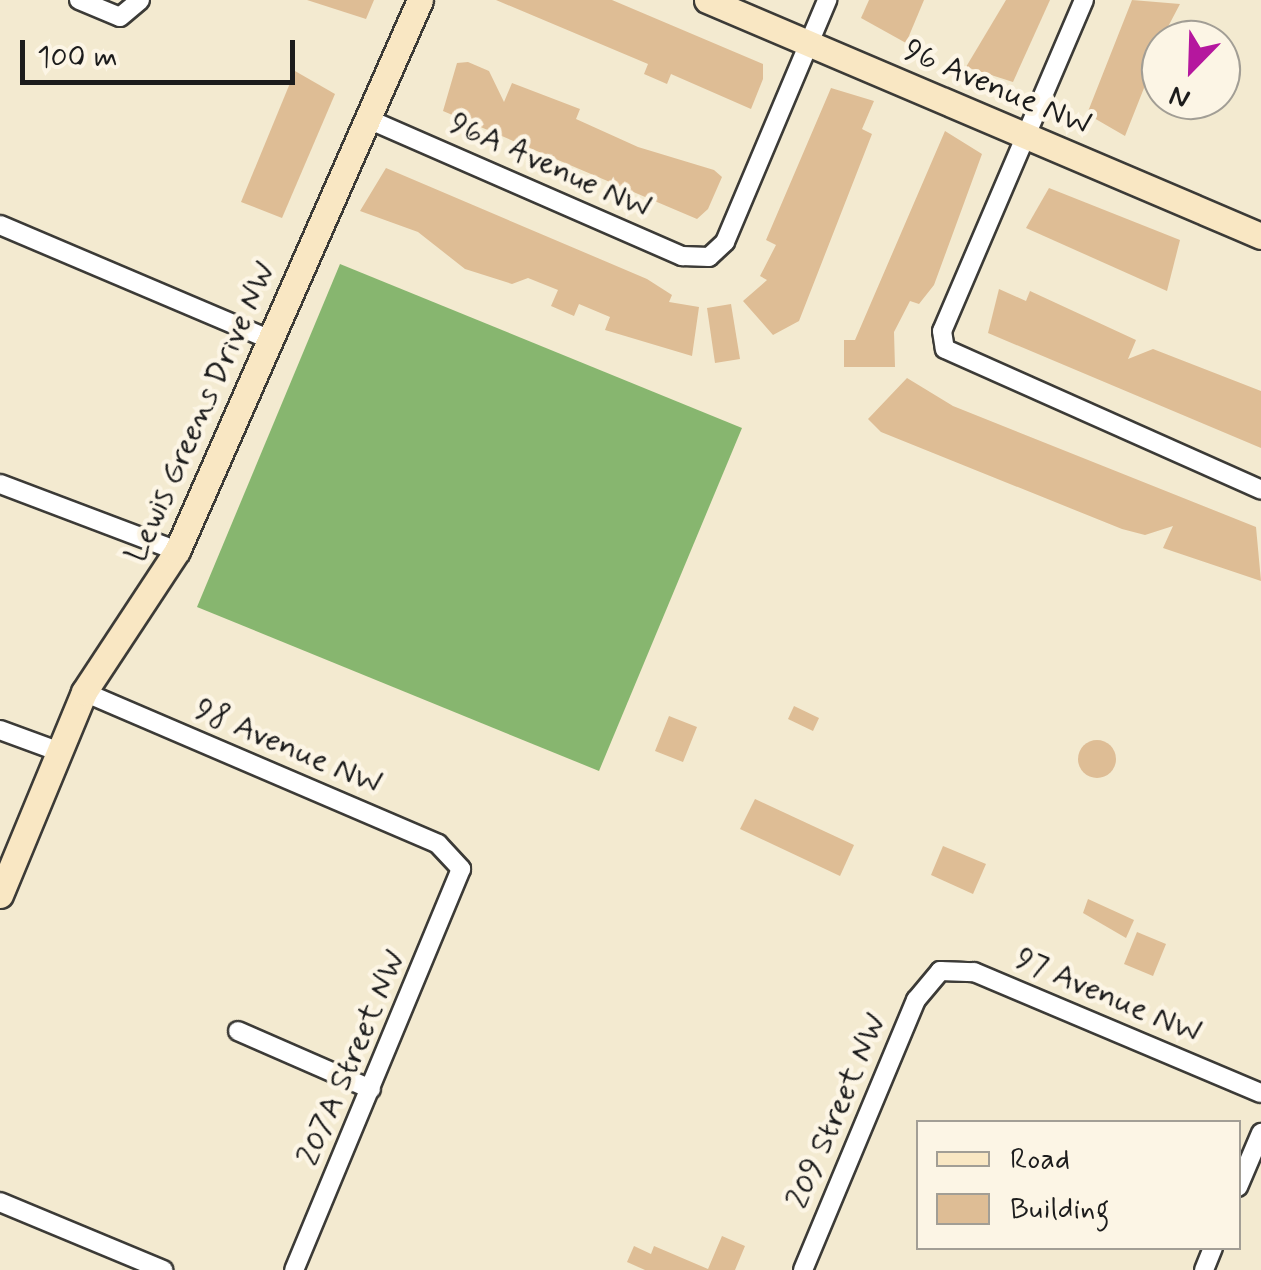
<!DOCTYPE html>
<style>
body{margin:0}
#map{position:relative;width:1261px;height:1270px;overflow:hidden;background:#f3ead0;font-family:Mynerve,sans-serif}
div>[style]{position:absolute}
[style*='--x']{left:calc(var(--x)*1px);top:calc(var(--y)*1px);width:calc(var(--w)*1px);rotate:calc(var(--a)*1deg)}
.forest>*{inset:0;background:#87b66f}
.building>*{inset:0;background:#debd95}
.round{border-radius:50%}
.roads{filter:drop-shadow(2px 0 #3c3b37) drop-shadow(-2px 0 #3c3b37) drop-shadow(0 2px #3c3b37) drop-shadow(0 -2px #3c3b37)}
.street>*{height:18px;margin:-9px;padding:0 9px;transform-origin:9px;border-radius:9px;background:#fff}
.secondary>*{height:25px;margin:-12.5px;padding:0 12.5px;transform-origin:12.5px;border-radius:12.5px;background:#f9e7c3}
span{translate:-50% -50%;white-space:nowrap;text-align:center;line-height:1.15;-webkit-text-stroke:9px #fcf5e5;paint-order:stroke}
.street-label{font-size:32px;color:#1c1c1c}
.legend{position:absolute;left:916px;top:1120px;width:325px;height:130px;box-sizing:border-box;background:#fcf5e5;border:2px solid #a29e95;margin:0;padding:12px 18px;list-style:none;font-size:30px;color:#1c1c1c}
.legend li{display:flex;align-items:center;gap:20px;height:50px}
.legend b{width:50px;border:2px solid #a29e95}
.north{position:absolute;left:1141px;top:20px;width:100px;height:100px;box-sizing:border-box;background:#fcf5e5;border:2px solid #a29e95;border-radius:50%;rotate:203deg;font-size:28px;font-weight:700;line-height:40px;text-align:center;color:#1c1c1c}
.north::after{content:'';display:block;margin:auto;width:35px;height:45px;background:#b5179e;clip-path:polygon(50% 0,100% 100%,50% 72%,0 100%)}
.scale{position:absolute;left:20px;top:40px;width:275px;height:45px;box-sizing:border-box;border:5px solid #1c1c1c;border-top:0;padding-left:12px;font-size:30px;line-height:35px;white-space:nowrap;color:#1c1c1c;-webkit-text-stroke:8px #fcf5e5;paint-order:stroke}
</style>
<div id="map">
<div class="forest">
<i style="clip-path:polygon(340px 264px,742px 428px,599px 771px,197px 607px)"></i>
</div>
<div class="building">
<i style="clip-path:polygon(307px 0,374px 0,366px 19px)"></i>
<i style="clip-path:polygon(496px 0,612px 0,763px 64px,763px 79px,751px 109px,671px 74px,667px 84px,644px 74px,648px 64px)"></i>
<i style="clip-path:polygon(869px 0,924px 0,906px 43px,861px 18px)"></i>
<i style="clip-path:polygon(1006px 0,1050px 0,1013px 82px,966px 67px)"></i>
<i style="clip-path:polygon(1132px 0,1180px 4px,1161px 40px,1161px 80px,1146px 83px,1125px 136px,1087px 114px)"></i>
<i style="clip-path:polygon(468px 62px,489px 71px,504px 102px,512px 83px,580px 109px,576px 119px,638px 147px,714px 170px,722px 177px,708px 209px,697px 219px,443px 111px,457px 63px)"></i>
<i style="clip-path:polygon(295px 71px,335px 94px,282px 218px,241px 202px)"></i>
<i style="clip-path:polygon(831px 88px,874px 101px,862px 129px,872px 134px,799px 321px,773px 335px,743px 301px,767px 280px,760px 276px,776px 245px,766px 240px)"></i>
<i style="clip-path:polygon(945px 131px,982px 154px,934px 285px,919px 304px,910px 301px,894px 332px,895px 367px,844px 367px,844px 340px,855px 340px)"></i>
<i style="clip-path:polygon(386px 168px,647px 279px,672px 295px,669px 302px,699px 307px,692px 356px,605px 330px,610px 317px,579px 304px,574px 316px,551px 306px,558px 290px,528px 278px,512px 284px,465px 269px,418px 232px,360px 211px)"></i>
<i style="clip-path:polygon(1049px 188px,1180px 240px,1167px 291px,1026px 228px)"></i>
<i style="clip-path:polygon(999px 289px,1026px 301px,1030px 291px,1136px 340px,1128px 359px,1153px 349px,1261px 391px,1261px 448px,988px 333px)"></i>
<i style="clip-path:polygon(731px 304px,740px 359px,715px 363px,707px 308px)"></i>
<i style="clip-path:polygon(907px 378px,953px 406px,1256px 527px,1261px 581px,1163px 548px,1173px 526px,1145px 535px,1122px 529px,881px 432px,868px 419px)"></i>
<i style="clip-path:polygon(794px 706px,819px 718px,813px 731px,788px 719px)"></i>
<i style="clip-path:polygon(669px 716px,697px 727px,683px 762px,655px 751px)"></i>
<i class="round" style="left:1078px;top:740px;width:38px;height:38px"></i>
<i style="clip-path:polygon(755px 799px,854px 845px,840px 876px,740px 829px)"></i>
<i style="clip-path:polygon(943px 846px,986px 864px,973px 894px,931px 875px)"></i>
<i style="clip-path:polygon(1088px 899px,1134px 920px,1126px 938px,1083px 913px)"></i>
<i style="clip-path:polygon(1137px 932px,1166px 944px,1153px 976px,1124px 964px)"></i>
<i style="clip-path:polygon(722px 1236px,745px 1246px,735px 1270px,645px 1270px,627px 1262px,634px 1246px,651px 1254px,654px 1246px,708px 1269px)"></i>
</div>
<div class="roads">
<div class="street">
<i style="--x:79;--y:0;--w:44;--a:22.5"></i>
<i style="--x:120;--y:17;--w:26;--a:-40"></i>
<i style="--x:1084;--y:0;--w:360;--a:113.2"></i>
<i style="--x:942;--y:331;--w:18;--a:81"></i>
<i style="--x:945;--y:349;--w:346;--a:24"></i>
<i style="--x:368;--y:119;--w:343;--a:23.6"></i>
<i style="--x:682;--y:256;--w:27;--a:2"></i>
<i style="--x:709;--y:257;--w:22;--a:-43"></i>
<i style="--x:725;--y:242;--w:263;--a:-67.1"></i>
<i style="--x:0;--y:225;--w:291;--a:23"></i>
<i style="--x:0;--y:484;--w:189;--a:20.7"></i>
<i style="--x:84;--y:692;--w:385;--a:23.2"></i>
<i style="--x:438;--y:844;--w:34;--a:47"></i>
<i style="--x:461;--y:869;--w:434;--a:112.6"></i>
<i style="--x:0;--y:730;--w:61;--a:20.2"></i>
<i style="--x:238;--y:1031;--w:145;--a:23.6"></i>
<i style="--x:1238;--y:1187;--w:59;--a:-66.9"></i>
<i style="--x:0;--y:1202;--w:177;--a:22.6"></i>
<i style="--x:803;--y:1270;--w:293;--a:-67.3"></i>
<i style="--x:916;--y:1000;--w:38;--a:-50"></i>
<i style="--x:940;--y:971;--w:34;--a:2"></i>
<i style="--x:974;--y:972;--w:311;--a:22.9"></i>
<i style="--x:1204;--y:1270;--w:24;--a:-68"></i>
</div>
<div class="secondary">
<i style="--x:707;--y:0;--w:602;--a:23.07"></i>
<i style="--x:0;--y:895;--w:220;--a:-67.5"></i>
<i style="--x:84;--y:692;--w:169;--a:-56.6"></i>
<i style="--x:177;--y:551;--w:602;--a:-66.2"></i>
</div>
</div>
<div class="street-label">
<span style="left:997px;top:88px;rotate:23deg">96 Avenue NW</span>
<span style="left:550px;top:166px;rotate:24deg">96A Avenue NW</span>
<span style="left:201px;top:412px;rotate:-66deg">Lewis Greens Drive NW</span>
<span style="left:288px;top:747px;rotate:23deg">98 Avenue NW</span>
<span style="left:1108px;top:996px;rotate:23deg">97 Avenue NW</span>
<span style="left:352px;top:1058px;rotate:-67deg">207A Street NW</span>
<span style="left:837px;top:1111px;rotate:-67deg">209 Street NW</span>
</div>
<ul class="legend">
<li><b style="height:12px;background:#f9e7c3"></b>Road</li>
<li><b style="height:28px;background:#debd95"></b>Building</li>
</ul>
<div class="north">N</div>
<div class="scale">100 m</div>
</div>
